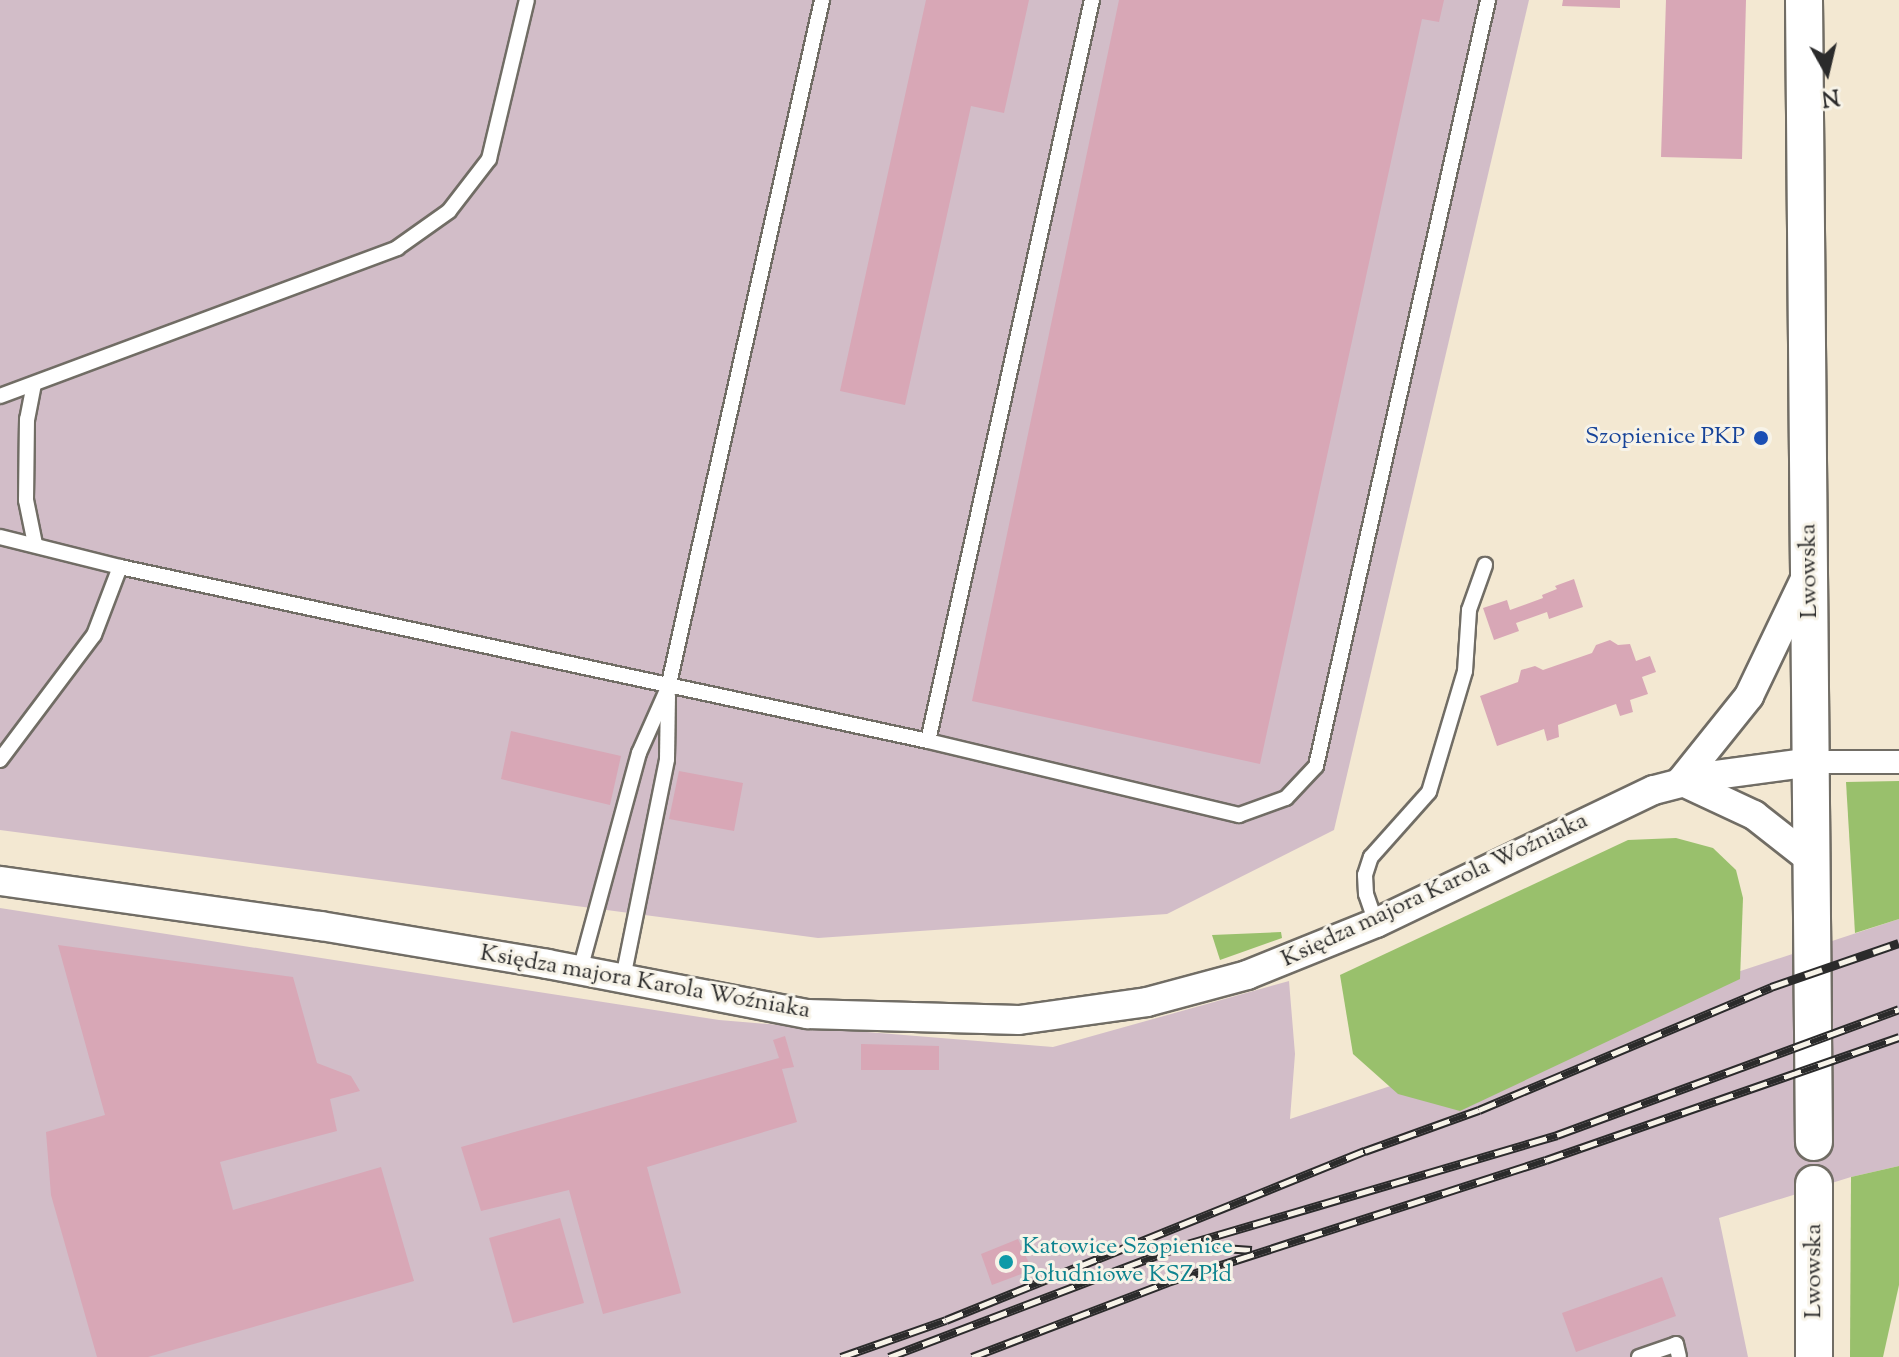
<!DOCTYPE html>
<meta charset="utf-8">
<style>
body{margin:0}
#map{position:relative;width:1899px;height:1357px;overflow:hidden;background:#f3e8d2;font-family:"Sorts Mill Goudy",serif}
div>[style]{position:absolute}
[style*='--x']{left:calc(var(--x)*1px);top:calc(var(--y)*1px);width:calc(var(--w)*1px);rotate:calc(var(--a)*1deg)}
.industrial>*{inset:0;background:#d2bdc8}
.green>*{inset:0;background:#99c06c}
.building>*{inset:0;background:#d8a7b6}
.roads{filter:drop-shadow(2px 0 #716d65) drop-shadow(-2px 0 #716d65) drop-shadow(0 2px #716d65) drop-shadow(0 -2px #716d65)}
.service>*{height:14px;margin:-7px;padding:0 7px;transform-origin:7px;border-radius:7px;background:#fff}
.pedestrian>*{height:22px;margin:-11px;padding:0 11px;transform-origin:11px;border-radius:11px;background:#fff}
.minor>*{height:28px;margin:-14px;padding:0 14px;transform-origin:14px;border-radius:14px;background:#fff}
.tertiary>*{height:36px;margin:-18px;padding:0 18px;transform-origin:18px;border-radius:18px;background:#fff}
.rail>*{height:9px;margin-top:-4.5px;transform-origin:0;background:repeating-linear-gradient(90deg,#f7f3e8 0 18px,#2b2b2b 0 36px);box-sizing:border-box;border-block:2px solid #2b2b2b}
.dots>*{width:22px;height:22px;translate:-50% -50%;box-sizing:border-box;border:4px solid #f7f3e8;border-radius:50%}
span{translate:-50% -50%;white-space:nowrap;text-align:center;line-height:1.15;-webkit-text-stroke:6px #f7f3e8;paint-order:stroke}
.transit-label{font-size:24px;color:#164399}
.right{translate:-100% -50%;text-align:right}
.street-label{font-size:24px;color:#2b2b2b}
.culture-label{font-size:24px;color:#0d838f}
.left{translate:0 -50%;text-align:left}
.north{position:absolute;left:1787px;top:32px;width:80px;height:80px;-webkit-text-stroke:6px #f7f3e8;paint-order:stroke;rotate:172deg;font-size:22px;font-weight:700;line-height:32px;text-align:center;color:#2b2b2b}
.north::after{content:'';display:block;margin:auto;width:28px;height:36px;background:#2b2b2b;clip-path:polygon(50% 0,100% 100%,50% 72%,0 100%)}
</style>
<div id="map">
<div class="industrial">
<i style="clip-path:polygon(0 0,1529px 0,1334px 830px,1167px 914px,818px 938px,0 830px)"></i>
<i style="clip-path:polygon(0 908px,719px 1020px,1053px 1047px,1289px 981px,1295px 1054px,1290px 1119px,1899px 919px,1899px 1166px,1851px 1177px,1719px 1218px,1748px 1357px,0 1357px)"></i>
</div>
<div class="green">
<i style="clip-path:polygon(1899px 781px,1899px 919px,1855px 933px,1846px 782px)"></i>
<i style="clip-path:polygon(1676px 838px,1713px 848px,1736px 870px,1743px 898px,1740px 979px,1460px 1111px,1398px 1094px,1353px 1054px,1340px 975px,1628px 840px)"></i>
<i style="clip-path:polygon(1281px 932px,1282px 938px,1220px 960px,1212px 935px)"></i>
<i style="clip-path:polygon(1899px 1166px,1899px 1285px,1883px 1357px,1850px 1357px,1851px 1177px)"></i>
</div>
<div class="building">
<i style="clip-path:polygon(926px 0,1029px 0,1004px 113px,971px 106px,905px 405px,840px 391px)"></i>
<i style="clip-path:polygon(1119px 0,1444px 0,1439px 22px,1422px 19px,1260px 764px,972px 701px)"></i>
<i style="clip-path:polygon(1563px 0,1620px 0,1620px 8px,1562px 6px)"></i>
<i style="clip-path:polygon(1666px 0,1746px 0,1742px 159px,1661px 157px)"></i>
<i style="clip-path:polygon(1574px 579px,1583px 607px,1549px 619px,1547px 612px,1516px 623px,1519px 631px,1494px 640px,1483px 608px,1507px 600px,1510px 610px,1543px 598px,1542px 595px,1557px 589px,1555px 586px)"></i>
<i style="clip-path:polygon(1610px 640px,1618px 645px,1630px 644px,1636px 661px,1650px 656px,1656px 672px,1642px 677px,1648px 694px,1630px 700px,1633px 712px,1620px 716px,1616px 704px,1558px 725px,1559px 737px,1547px 741px,1544px 729px,1497px 746px,1480px 696px,1518px 682px,1521px 670px,1535px 666px,1543px 670px,1592px 653px,1596px 645px)"></i>
<i style="clip-path:polygon(511px 731px,621px 756px,610px 805px,501px 779px)"></i>
<i style="clip-path:polygon(679px 771px,743px 783px,734px 831px,669px 819px)"></i>
<i style="clip-path:polygon(58px 945px,293px 977px,317px 1063px,351px 1076px,360px 1091px,330px 1099px,337px 1131px,220px 1162px,233px 1210px,381px 1167px,414px 1281px,148px 1357px,97px 1357px,51px 1195px,46px 1132px,105px 1115px)"></i>
<i style="clip-path:polygon(785px 1036px,794px 1067px,782px 1069px,797px 1122px,647px 1167px,681px 1293px,603px 1314px,569px 1190px,481px 1211px,461px 1147px,779px 1058px,773px 1040px)"></i>
<i style="clip-path:polygon(861px 1044px,939px 1046px,939px 1070px,861px 1070px)"></i>
<i style="clip-path:polygon(560px 1218px,584px 1303px,513px 1323px,489px 1238px)"></i>
<i style="clip-path:polygon(1018px 1239px,1032px 1270px,992px 1285px,981px 1254px)"></i>
<i style="clip-path:polygon(1662px 1277px,1676px 1316px,1576px 1352px,1562px 1313px)"></i>
</div>
<div class="roads">
<div class="service">
<i style="--x:34;--y:384;--w:36;--a:101"></i>
<i style="--x:27;--y:419;--w:81;--a:90.7"></i>
<i style="--x:26;--y:500;--w:45;--a:78.4"></i>
<i style="--x:0;--y:396;--w:424;--a:-20.4"></i>
<i style="--x:397;--y:248;--w:64;--a:-35.4"></i>
<i style="--x:449;--y:211;--w:66;--a:-52.4"></i>
<i style="--x:489;--y:159;--w:163;--a:-76.6"></i>
<i style="--x:0;--y:537;--w:124;--a:14"></i>
<i style="--x:120;--y:567;--w:827;--a:12.15"></i>
<i style="--x:928;--y:741;--w:320;--a:13.4"></i>
<i style="--x:1239;--y:815;--w:50;--a:-19.9"></i>
<i style="--x:1286;--y:798;--w:44;--a:-46.8"></i>
<i style="--x:1316;--y:766;--w:785;--a:-77.34"></i>
<i style="--x:928;--y:741;--w:759;--a:-77.52"></i>
<i style="--x:0;--y:760;--w:156;--a:-53.1"></i>
<i style="--x:94;--y:635;--w:73;--a:-69.1"></i>
<i style="--x:1376;--y:923;--w:31;--a:-109"></i>
<i style="--x:1366;--y:894;--w:19;--a:-93"></i>
<i style="--x:1365;--y:875;--w:19;--a:-72"></i>
<i style="--x:1371;--y:857;--w:87;--a:-48.3"></i>
<i style="--x:1429;--y:792;--w:126;--a:-73.4"></i>
<i style="--x:1465;--y:671;--w:61;--a:-86.2"></i>
<i style="--x:1469;--y:610;--w:48;--a:-70.4"></i>
<i style="--x:580;--y:970;--w:225;--a:-74.8"></i>
<i style="--x:639;--y:753;--w:71;--a:-66"></i>
<i style="--x:668;--y:688;--w:705;--a:-77.38"></i>
<i style="--x:623;--y:978;--w:223;--a:-78.6"></i>
<i style="--x:667;--y:759;--w:63;--a:-89.1"></i>
<i style="--x:1639;--y:1357;--w:39;--a:-19"></i>
<i style="--x:1676;--y:1344;--w:13;--a:77"></i>
</div>
<div class="pedestrian">
<i style="--x:1812;--y:762;--w:87;--a:0"></i>
</div>
<div class="minor">
<i style="--x:1681;--y:781;--w:109;--a:-51.3"></i>
<i style="--x:1749;--y:696;--w:134;--a:-64.4"></i>
<i style="--x:1681;--y:781;--w:81;--a:25"></i>
<i style="--x:1754;--y:815;--w:76;--a:38.1"></i>
<i style="--x:0;--y:881;--w:324;--a:8"></i>
<i style="--x:321;--y:926;--w:229;--a:9.5"></i>
<i style="--x:547;--y:964;--w:265;--a:10.9"></i>
<i style="--x:807;--y:1014;--w:212;--a:1.6"></i>
<i style="--x:1019;--y:1020;--w:129;--a:-8"></i>
<i style="--x:1147;--y:1002;--w:104;--a:-15.1"></i>
<i style="--x:1247;--y:975;--w:139;--a:-22"></i>
<i style="--x:1376;--y:923;--w:308;--a:-25.6"></i>
<i style="--x:1654;--y:790;--w:56;--a:-14.5"></i>
<i style="--x:1708;--y:776;--w:105;--a:-7.7"></i>
</div>
<div class="tertiary">
<i style="--x:1804;--y:0;--w:1142;--a:89.5"></i>
<i style="--x:1814;--y:1357;--w:173;--a:-90"></i>
</div>
</div>
<div class="rail">
<i style="--x:1196;--y:1246;--w:56;--a:4.1"></i>
<i style="--x:841;--y:1357;--w:111;--a:-19.4"></i>
<i style="--x:946;--y:1320;--w:452;--a:-22"></i>
<i style="--x:1365;--y:1151;--w:121;--a:-19.8"></i>
<i style="--x:1479;--y:1110;--w:317;--a:-22.8"></i>
<i style="--x:1771;--y:987;--w:135;--a:-19"></i>
<i style="--x:889;--y:1357;--w:316;--a:-20.8"></i>
<i style="--x:1184;--y:1245;--w:389;--a:-16.4"></i>
<i style="--x:1557;--y:1135;--w:364;--a:-20.2"></i>
<i style="--x:972;--y:1357;--w:210;--a:-20.9"></i>
<i style="--x:1168;--y:1282;--w:397;--a:-17.9"></i>
<i style="--x:1546;--y:1160;--w:374;--a:-19.2"></i>
</div>
<div class="dots">
<i style="left:1761px;top:438px;background:#1a4fb4"></i>
<i style="left:1006px;top:1262px;background:#0f9aa8"></i>
</div>
<div class="transit-label">
<span class="right" style="left:1745px;top:438px">Szopienice PKP</span>
</div>
<div class="street-label">
<span style="left:1810px;top:571px;rotate:-91deg">Lwowska</span>
<span style="left:1435px;top:891px;rotate:-25deg">Księdza majora Karola Woźniaka</span>
<span style="left:645px;top:983px;rotate:10deg">Księdza majora Karola Woźniaka</span>
<span style="left:1815px;top:1271px;rotate:-90deg">Lwowska</span>
</div>
<div class="culture-label">
<span class="left" style="left:1022px;top:1262px">Katowice Szopienice<br>Południowe KSZ Płd</span>
</div>
<div class="north">N</div>
</div>
